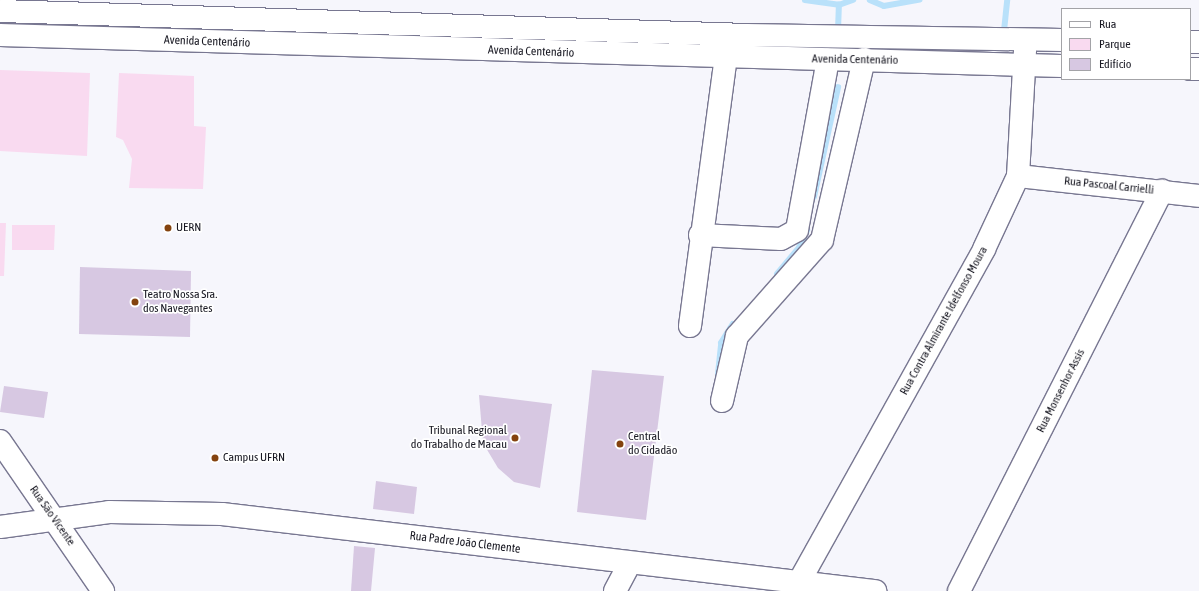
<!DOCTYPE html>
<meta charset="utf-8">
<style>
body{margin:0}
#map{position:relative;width:1199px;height:591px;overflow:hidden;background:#f6f6fc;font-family:"Asap Condensed",sans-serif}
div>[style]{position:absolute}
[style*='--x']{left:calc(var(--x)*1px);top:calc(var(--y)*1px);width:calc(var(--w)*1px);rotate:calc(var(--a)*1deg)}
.green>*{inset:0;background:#f9daf0}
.stream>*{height:5.5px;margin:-2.75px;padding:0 2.75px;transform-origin:2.75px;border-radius:2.75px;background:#b9e1fa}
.building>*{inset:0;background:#d7c8e2}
.roads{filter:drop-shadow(1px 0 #787791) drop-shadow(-1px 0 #787791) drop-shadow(0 1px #787791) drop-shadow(0 -1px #787791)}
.minor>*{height:22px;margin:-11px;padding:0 11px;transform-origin:11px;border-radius:11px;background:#fff}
.dots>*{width:11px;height:11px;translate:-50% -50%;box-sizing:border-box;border:2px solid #fff;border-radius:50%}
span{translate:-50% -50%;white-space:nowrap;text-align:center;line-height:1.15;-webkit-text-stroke:3.5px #fff;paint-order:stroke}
.street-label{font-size:12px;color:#181822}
.poi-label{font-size:12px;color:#181822}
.left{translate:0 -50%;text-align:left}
.right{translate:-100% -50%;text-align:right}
.legend{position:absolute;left:1061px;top:8px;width:130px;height:72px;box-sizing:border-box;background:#fff;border:1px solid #a3a3a7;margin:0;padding:5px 7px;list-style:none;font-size:12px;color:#181822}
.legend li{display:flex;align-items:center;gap:8px;height:20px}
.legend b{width:20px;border:1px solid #a3a3a7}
</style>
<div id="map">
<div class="green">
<i style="clip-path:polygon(0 70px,90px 73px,87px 156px,0 151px)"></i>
<i style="clip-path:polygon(119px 73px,194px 76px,194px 126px,206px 127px,203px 189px,129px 188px,132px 159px,123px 140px,116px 137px)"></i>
<i style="clip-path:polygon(0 223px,6px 223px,4px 276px,0 276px)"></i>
<i style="clip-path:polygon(12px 225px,55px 225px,54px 250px,12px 250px)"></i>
</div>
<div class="stream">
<i style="--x:805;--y:0;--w:34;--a:8"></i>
<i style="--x:839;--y:5;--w:15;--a:-20"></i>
<i style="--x:870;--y:0;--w:15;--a:23"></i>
<i style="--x:884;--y:6;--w:36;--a:-10"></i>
<i style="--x:838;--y:31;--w:26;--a:-88"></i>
<i style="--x:1004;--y:31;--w:31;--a:-84"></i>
<i style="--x:814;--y:197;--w:112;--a:-77.6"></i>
<i style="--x:777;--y:274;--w:34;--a:-50"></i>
<i style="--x:799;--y:248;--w:19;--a:-65"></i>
<i style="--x:718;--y:374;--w:31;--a:-84"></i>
<i style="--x:721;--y:343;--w:22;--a:-58"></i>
</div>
<div class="building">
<i style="clip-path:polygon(80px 267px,191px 271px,190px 337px,79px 334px)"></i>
<i style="clip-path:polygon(592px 370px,664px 376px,646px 520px,577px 512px)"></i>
<i style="clip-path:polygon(4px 386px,48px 392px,44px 418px,0 412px)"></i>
<i style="clip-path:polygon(479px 395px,552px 404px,540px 488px,514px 482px,498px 468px,483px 443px)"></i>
<i style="clip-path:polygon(376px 481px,417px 487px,414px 514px,373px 509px)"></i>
<i style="clip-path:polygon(354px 546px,375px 548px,371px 591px,351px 591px)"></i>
</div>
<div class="roads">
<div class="minor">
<i style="--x:0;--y:11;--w:746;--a:1.84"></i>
<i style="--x:746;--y:35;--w:316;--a:0.9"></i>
<i style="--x:0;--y:35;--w:1062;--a:1.67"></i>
<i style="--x:1190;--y:42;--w:9;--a:0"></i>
<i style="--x:1190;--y:69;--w:9;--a:0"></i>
<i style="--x:1018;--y:176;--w:182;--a:6.3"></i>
<i style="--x:700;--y:235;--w:81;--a:2.8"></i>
<i style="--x:781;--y:239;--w:18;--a:-29"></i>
<i style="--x:797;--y:230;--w:173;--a:-79.7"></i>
<i style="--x:690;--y:326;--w:287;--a:-82.4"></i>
<i style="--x:722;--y:401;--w:67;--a:-77"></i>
<i style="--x:737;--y:336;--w:128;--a:-48.5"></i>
<i style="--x:822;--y:240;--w:186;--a:-76.9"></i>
<i style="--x:0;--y:441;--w:182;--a:55.5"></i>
<i style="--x:0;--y:527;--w:110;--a:-7.8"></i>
<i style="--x:109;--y:512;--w:113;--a:1"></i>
<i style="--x:222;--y:514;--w:658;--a:6.73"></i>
<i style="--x:615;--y:591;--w:32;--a:-62"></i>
<i style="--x:794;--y:591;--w:391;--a:-60.9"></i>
<i style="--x:984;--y:249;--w:81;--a:-65"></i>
<i style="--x:1018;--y:176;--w:126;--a:-86.8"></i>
<i style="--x:959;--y:591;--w:449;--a:-63.1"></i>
</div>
</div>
<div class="dots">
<i style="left:168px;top:228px;background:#84430f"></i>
<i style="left:135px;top:302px;background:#84430f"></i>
<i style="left:515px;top:438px;background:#84430f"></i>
<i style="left:620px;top:444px;background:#84430f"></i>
<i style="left:215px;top:458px;background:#84430f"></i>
</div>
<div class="street-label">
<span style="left:207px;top:42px;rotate:2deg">Avenida Centenário</span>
<span style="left:531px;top:52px;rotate:2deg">Avenida Centenário</span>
<span style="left:855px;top:60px;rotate:1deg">Avenida Centenário</span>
<span style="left:1109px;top:186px;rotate:6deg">Rua Pascoal Carrielli</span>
<span style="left:944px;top:321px;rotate:-61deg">Rua Contra Almirante Idelfonso Moura</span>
<span style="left:1061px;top:391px;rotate:-63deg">Rua Monsenhor Assis</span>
<span style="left:52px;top:516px;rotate:55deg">Rua São Vicente</span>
<span style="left:465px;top:543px;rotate:7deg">Rua Padre João Clemente</span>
</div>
<div class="poi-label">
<span class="left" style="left:176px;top:228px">UERN</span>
<span class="left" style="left:143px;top:302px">Teatro Nossa Sra.<br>dos Navegantes</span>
<span class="right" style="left:507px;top:438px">Tribunal Regional<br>do Trabalho de Macau</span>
<span class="left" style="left:628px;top:444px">Central<br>do Cidadão</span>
<span class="left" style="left:223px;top:458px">Campus UFRN</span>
</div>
<ul class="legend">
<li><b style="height:5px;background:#fff"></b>Rua</li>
<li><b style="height:11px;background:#f9daf0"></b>Parque</li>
<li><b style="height:11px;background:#d7c8e2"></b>Edifício</li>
</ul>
</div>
